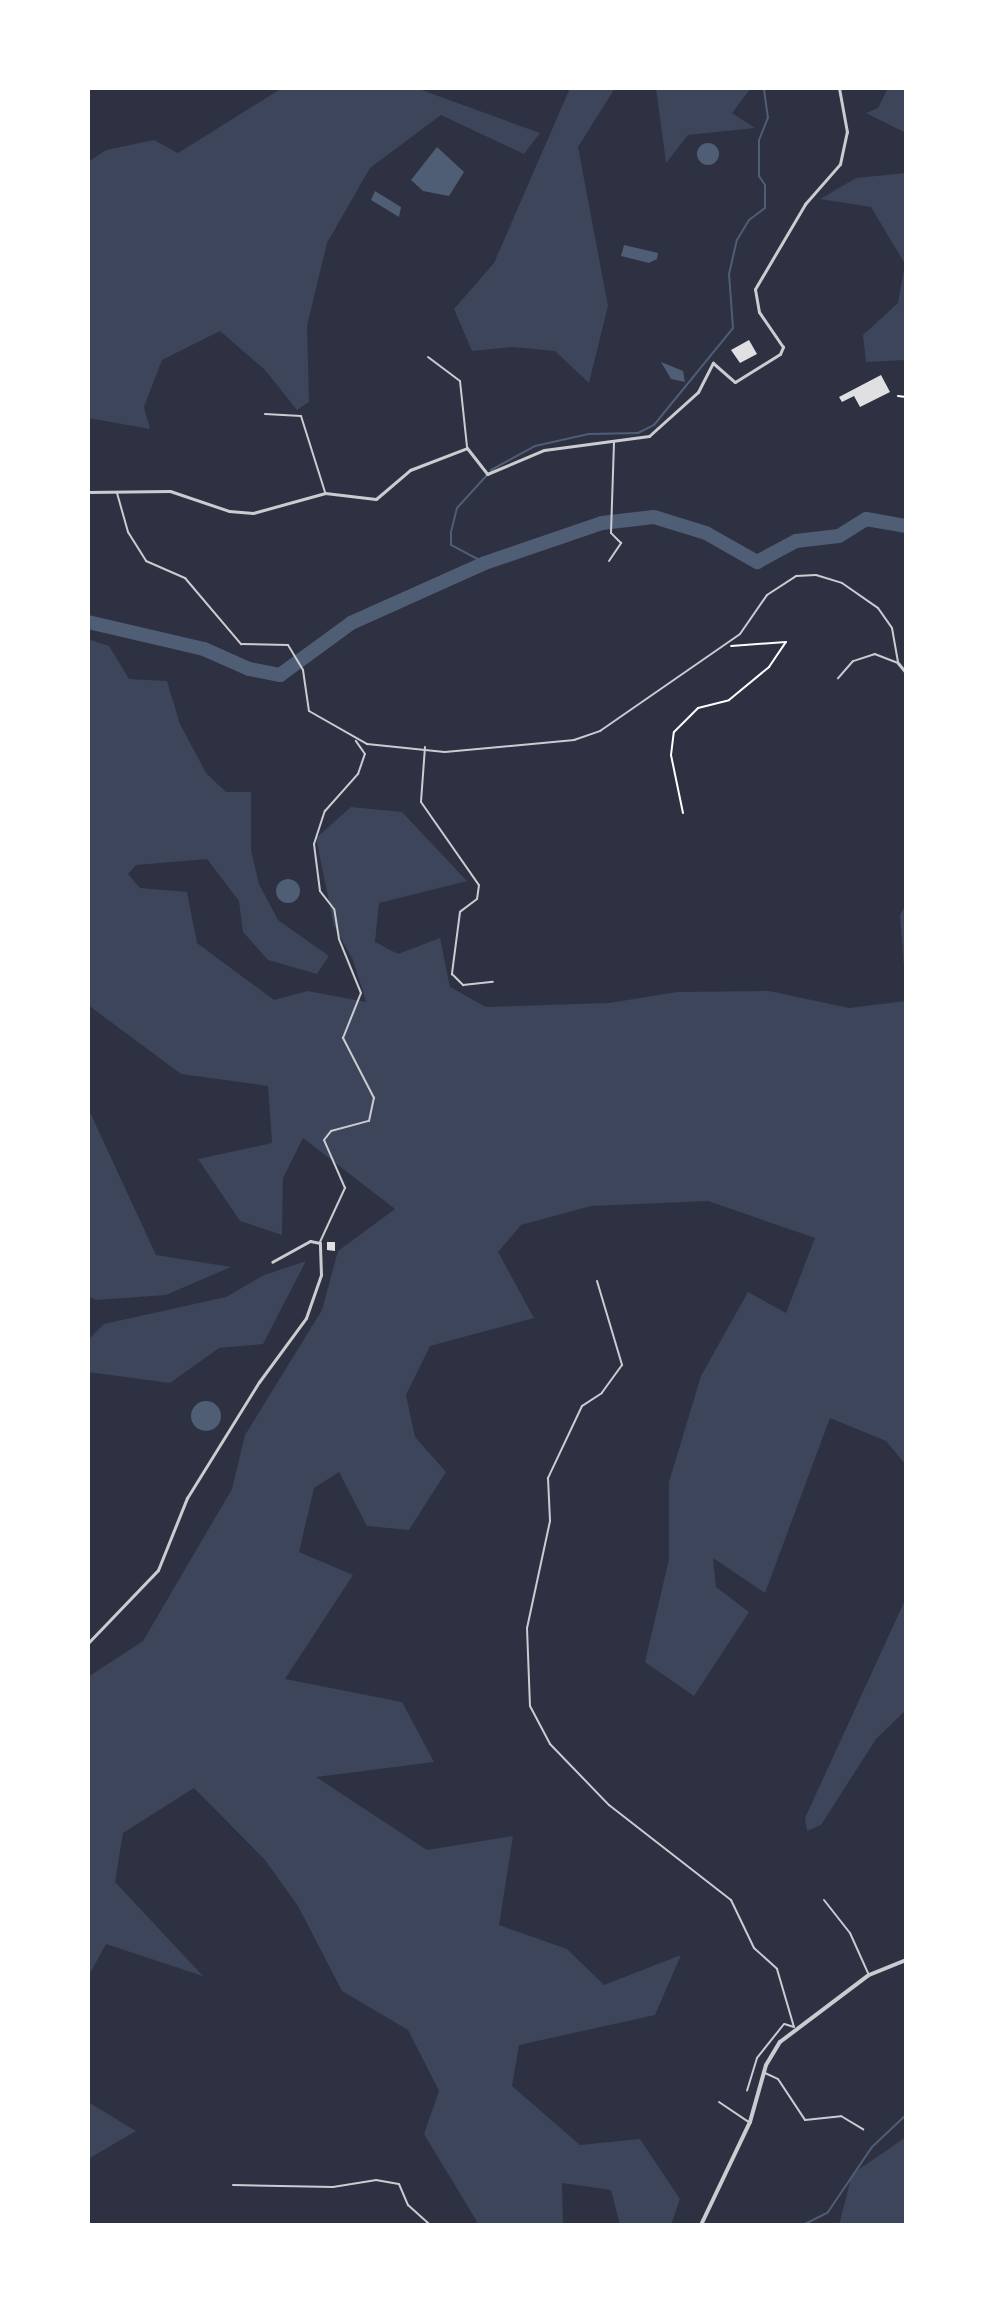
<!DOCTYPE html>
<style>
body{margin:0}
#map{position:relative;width:994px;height:2313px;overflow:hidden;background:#2d3142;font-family:Inter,sans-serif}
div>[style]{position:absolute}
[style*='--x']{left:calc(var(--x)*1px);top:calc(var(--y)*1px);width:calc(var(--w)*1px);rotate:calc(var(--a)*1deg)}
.green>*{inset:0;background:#3c4559}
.water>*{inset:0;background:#4f5d75}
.round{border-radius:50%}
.stream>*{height:2px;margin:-1px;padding:0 1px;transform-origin:1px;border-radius:1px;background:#4f5d75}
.river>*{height:14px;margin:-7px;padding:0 7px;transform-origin:7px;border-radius:7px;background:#4f5d75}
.building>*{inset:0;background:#e0e0e3}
.path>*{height:2px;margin:-1px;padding:0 1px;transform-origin:1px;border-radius:1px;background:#fff}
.service>*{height:2px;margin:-1px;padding:0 1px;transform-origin:1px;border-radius:1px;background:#caccd0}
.minor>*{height:3px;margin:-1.5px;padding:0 1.5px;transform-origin:1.5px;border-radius:1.5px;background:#caccd0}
.tertiary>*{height:4px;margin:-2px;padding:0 2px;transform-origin:2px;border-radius:2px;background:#caccd0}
span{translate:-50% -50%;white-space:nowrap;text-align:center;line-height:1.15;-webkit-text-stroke:6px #fff;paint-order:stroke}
.frame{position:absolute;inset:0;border:90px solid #fff;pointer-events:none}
</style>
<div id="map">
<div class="green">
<i style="clip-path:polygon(282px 88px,416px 88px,540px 133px,524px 154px,441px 115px,370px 168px,327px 243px,307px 326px,309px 402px,297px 410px,265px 370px,220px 331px,162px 360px,144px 407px,150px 429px,88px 418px,88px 162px,106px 150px,154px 140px,178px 153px)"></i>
<i style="clip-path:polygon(570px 88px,615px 88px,578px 147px,608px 306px,589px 383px,555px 351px,512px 347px,472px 351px,454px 309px,494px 263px)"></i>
<i style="clip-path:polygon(656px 88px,751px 88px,732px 113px,755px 128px,688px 135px,666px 163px)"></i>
<i style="clip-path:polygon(888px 88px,906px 88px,906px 133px,866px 113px,878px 108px)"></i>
<i style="clip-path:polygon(906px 173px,906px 360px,866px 362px,863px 335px,898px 303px,905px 264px,871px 207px,820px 199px,856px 178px)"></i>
<i style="clip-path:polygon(88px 639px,109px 646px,129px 679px,167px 681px,180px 724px,206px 773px,226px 792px,251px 792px,251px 850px,259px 884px,278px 920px,329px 956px,317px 974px,268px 960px,243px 932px,239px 901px,207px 859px,136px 865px,128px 874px,140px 888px,187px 892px,197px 943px,274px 1000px,308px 991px,366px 1002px,353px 960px,334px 926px,316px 838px,351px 807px,402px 812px,467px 881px,379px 903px,375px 942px,398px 954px,440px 938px,450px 987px,486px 1007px,609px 1003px,677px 992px,769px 991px,849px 1008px,906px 1001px,906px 1465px,886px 1441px,830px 1418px,765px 1593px,713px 1558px,716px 1587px,749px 1612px,694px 1696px,645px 1662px,669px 1559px,669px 1482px,701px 1376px,748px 1292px,786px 1313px,815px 1238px,708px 1201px,591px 1206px,521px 1225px,498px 1252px,534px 1318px,430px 1346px,406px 1395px,415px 1437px,446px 1472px,409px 1530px,367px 1526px,339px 1472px,314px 1488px,299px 1552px,353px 1575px,285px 1679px,402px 1702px,434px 1762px,316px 1777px,427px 1850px,513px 1836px,499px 1925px,567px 1949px,604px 1985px,681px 1955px,655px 2015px,519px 2045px,512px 2086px,580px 2145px,640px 2139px,680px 2199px,671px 2225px,620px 2225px,611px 2190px,562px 2183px,563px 2225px,479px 2225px,424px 2134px,439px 2091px,408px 2030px,342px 1991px,298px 1906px,265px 1860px,194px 1788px,123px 1833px,115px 1882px,203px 1976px,106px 1944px,88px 1977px,88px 1677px,143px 1641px,232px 1489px,245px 1435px,322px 1310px,338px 1251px,395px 1209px,303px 1138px,283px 1178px,282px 1235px,240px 1221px,198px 1159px,272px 1143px,268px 1086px,181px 1074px,88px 1005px)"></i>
<i style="clip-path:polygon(906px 904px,906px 996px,900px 915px)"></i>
<i style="clip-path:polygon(88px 1108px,156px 1255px,231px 1267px,166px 1295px,96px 1300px,88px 1296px)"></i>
<i style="clip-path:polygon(306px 1261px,263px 1344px,219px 1348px,170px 1383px,88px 1372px,88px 1340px,104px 1324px,226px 1297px,264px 1275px)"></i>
<i style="clip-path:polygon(906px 1598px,906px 1710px,876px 1739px,821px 1825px,807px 1831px,805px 1818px)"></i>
<i style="clip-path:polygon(88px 2102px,136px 2131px,88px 2159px)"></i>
<i style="clip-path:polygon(906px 2137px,906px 2225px,839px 2225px,852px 2174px)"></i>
</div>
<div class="water">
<i class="round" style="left:697px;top:143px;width:22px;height:22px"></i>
<i style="clip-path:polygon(437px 147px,464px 172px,449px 196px,423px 191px,411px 180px)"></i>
<i style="clip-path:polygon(375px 191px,401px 207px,399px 217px,371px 200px)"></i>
<i style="clip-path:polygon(624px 245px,658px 253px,657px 259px,649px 263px,621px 256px)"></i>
<i style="clip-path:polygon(661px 362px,683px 371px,685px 382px,671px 379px)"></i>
<i class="round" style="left:276px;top:879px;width:24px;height:24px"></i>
<i class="round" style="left:191px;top:1401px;width:30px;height:30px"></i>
</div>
<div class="stream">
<i style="--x:491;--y:470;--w:50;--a:-28.6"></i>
<i style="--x:535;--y:446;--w:55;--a:-12.5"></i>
<i style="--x:589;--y:434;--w:49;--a:-1.2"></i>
<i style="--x:638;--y:433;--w:18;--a:-27"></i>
<i style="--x:654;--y:425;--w:125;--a:-50.8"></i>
<i style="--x:733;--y:328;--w:54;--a:-94.2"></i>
<i style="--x:729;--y:274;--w:35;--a:-77"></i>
<i style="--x:737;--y:240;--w:23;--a:-59"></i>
<i style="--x:749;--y:220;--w:20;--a:-37"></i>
<i style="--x:765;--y:208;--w:23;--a:-90"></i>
<i style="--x:765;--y:185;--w:11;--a:-124"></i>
<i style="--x:759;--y:176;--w:36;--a:-90"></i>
<i style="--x:759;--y:140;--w:24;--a:-68"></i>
<i style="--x:768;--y:118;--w:30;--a:-98"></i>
<i style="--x:485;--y:563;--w:38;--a:-152"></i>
<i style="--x:451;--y:545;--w:13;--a:-90"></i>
<i style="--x:451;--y:532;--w:25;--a:-76"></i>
<i style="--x:457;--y:508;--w:45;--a:-47.7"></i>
<i style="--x:803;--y:2225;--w:28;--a:-27"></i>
<i style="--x:828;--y:2212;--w:78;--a:-55.9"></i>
<i style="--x:872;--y:2147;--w:47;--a:-43.3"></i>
</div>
<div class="river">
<i style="--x:88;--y:622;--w:119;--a:13.1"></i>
<i style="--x:204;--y:649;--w:49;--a:24"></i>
<i style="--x:249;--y:669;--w:32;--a:11"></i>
<i style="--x:280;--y:675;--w:88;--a:-36.2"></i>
<i style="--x:351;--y:623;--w:147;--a:-24.1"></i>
<i style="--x:485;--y:563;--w:124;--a:-18.9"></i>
<i style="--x:602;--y:523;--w:52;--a:-6.6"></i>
<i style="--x:654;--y:517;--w:54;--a:17.1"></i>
<i style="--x:706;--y:533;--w:59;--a:29.6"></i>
<i style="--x:757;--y:562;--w:44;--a:-28.3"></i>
<i style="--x:796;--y:541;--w:43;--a:-6.6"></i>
<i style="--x:839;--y:536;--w:32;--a:-32"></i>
<i style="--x:866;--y:519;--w:41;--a:9.9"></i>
</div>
<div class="building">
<i style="clip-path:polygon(749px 340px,757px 354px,740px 363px,731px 350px)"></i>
<i style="clip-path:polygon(881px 375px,890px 392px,860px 407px,854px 396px,842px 402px,839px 397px)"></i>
<i style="clip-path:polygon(327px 1242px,335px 1242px,335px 1251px,327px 1250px)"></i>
</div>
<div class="path">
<i style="--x:898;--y:396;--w:8;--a:7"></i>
<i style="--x:683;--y:813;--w:59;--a:-101.7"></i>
<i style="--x:671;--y:755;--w:23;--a:-83"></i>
<i style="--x:674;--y:732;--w:34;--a:-45"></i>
<i style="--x:698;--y:708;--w:32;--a:-14"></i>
<i style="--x:729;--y:700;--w:52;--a:-39.5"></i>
<i style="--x:769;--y:667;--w:30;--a:-56"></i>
<i style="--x:786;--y:642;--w:55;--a:175.8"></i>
</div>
<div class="service">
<i style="--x:428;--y:357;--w:40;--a:37"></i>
<i style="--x:460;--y:381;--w:66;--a:83.9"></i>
<i style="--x:265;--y:414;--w:36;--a:3"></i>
<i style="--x:301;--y:416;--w:80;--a:72.5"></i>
<i style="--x:117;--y:493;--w:41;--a:74.2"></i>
<i style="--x:128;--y:532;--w:34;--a:58"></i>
<i style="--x:146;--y:561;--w:43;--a:23.6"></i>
<i style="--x:185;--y:578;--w:87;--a:49.7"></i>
<i style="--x:241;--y:644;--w:47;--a:1.2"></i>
<i style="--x:288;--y:645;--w:29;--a:59"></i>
<i style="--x:303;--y:670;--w:41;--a:81.7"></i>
<i style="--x:309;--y:711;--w:67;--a:29.6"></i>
<i style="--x:367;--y:744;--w:78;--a:5.9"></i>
<i style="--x:445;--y:752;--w:130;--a:-5.3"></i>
<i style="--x:574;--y:740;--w:28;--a:-19"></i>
<i style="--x:600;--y:731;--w:170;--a:-34.7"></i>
<i style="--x:740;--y:634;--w:47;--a:-55.3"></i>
<i style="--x:767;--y:595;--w:35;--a:-33"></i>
<i style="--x:796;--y:576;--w:20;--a:-3"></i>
<i style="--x:816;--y:575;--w:27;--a:17"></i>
<i style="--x:842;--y:583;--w:44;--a:34.8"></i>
<i style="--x:878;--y:608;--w:24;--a:55"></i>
<i style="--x:892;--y:628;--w:36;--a:80"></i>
<i style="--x:898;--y:663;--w:25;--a:-159"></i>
<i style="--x:875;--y:654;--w:23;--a:162"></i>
<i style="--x:853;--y:661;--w:23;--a:131"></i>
<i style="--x:609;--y:561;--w:22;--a:-56"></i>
<i style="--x:621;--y:543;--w:14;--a:-135"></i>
<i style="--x:611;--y:533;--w:91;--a:-88.1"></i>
<i style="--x:425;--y:747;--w:55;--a:94.2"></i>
<i style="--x:421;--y:802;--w:101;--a:55.1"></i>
<i style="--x:479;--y:885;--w:14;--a:98"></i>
<i style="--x:477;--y:899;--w:21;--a:143"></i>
<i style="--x:460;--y:912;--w:63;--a:97.4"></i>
<i style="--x:452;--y:974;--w:16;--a:45"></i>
<i style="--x:463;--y:985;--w:30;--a:-6"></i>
<i style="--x:320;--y:1242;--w:60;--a:-65.2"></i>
<i style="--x:345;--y:1188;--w:52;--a:-113.6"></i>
<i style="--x:324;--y:1140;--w:11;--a:-52"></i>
<i style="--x:331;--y:1131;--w:39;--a:-15"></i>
<i style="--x:369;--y:1121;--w:24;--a:-78"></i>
<i style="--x:374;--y:1098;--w:68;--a:-117.3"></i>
<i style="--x:343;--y:1038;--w:48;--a:-68.2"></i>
<i style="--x:361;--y:993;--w:58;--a:-112.2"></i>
<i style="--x:339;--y:939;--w:30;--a:-99"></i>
<i style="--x:334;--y:909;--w:23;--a:-128"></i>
<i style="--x:320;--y:891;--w:47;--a:-97.3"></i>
<i style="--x:314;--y:844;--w:35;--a:-72"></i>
<i style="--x:325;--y:811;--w:50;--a:-48.3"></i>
<i style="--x:358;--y:774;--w:21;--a:-71"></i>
<i style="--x:365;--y:754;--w:16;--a:-125"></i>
<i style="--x:597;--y:1281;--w:88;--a:73.4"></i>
<i style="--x:622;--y:1365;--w:34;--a:126"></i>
<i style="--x:602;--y:1393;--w:24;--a:147"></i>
<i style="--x:582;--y:1406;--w:80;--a:115.3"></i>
<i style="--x:548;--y:1478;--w:43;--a:87.3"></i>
<i style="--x:550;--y:1521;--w:109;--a:102.1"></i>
<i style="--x:527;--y:1628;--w:78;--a:87.8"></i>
<i style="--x:530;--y:1706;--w:43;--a:62.2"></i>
<i style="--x:550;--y:1744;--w:85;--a:46"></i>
<i style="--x:609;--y:1805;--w:155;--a:37.9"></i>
<i style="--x:731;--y:1900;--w:53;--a:64.4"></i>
<i style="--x:754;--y:1948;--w:31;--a:42"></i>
<i style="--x:777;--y:1969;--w:60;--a:73.7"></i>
<i style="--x:794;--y:2027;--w:10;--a:-163"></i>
<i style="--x:784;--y:2024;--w:43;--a:128.5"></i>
<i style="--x:757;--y:2058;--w:34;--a:107"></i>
<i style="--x:824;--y:1900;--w:42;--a:51.8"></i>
<i style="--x:850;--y:1933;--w:44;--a:65.8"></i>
<i style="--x:765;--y:2073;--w:14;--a:25"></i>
<i style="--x:778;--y:2079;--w:49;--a:56.6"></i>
<i style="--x:805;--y:2120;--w:36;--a:-6"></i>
<i style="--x:841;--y:2116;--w:26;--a:31"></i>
<i style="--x:719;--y:2102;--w:36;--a:34"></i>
<i style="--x:233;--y:2185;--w:100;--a:1.1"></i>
<i style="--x:333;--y:2187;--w:44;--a:-9.2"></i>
<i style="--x:376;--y:2180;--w:23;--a:10"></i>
<i style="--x:399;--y:2184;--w:23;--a:67"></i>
<i style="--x:408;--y:2205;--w:30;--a:42"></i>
</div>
<div class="minor">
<i style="--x:88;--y:492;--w:82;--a:-0.7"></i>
<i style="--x:170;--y:491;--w:62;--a:18.7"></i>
<i style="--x:229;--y:511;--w:24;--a:5"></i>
<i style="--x:253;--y:513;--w:75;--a:-15.5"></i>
<i style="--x:325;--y:493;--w:51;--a:6.7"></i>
<i style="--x:376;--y:499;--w:45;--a:-40.5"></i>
<i style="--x:410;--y:470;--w:61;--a:-21.1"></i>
<i style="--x:467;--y:448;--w:33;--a:52"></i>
<i style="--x:487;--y:474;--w:62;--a:-22.8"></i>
<i style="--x:544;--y:450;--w:106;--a:-7.6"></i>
<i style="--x:649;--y:436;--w:66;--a:-41.9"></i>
<i style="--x:698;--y:392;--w:33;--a:-63"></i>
<i style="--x:713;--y:363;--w:29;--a:41"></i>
<i style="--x:735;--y:382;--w:53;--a:-31.9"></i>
<i style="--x:780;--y:354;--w:8;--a:-67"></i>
<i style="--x:783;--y:347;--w:42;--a:-124.4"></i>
<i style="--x:759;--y:312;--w:23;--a:-100"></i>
<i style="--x:755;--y:289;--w:99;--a:-59.5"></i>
<i style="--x:805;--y:204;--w:53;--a:-48.8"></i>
<i style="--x:840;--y:164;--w:33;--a:-78"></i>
<i style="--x:847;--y:132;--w:45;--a:-100.3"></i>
<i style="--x:898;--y:663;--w:13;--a:51"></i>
<i style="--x:88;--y:1643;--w:101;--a:-46.2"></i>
<i style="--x:158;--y:1570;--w:78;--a:-68.1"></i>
<i style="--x:187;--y:1498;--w:137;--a:-58.2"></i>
<i style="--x:259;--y:1382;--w:79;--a:-53.7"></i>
<i style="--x:306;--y:1318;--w:46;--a:-70.8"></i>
<i style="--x:321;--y:1275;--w:32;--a:-92"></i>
<i style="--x:320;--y:1243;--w:10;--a:-169"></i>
<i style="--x:310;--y:1241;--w:43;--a:151.1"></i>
</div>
<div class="tertiary">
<i style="--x:701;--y:2225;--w:114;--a:-64.6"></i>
<i style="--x:750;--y:2122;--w:59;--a:-74.3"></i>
<i style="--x:766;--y:2065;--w:27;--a:-59"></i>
<i style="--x:780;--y:2042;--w:111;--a:-37"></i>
<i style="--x:869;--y:1975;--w:40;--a:-22"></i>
</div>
<div class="frame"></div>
</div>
